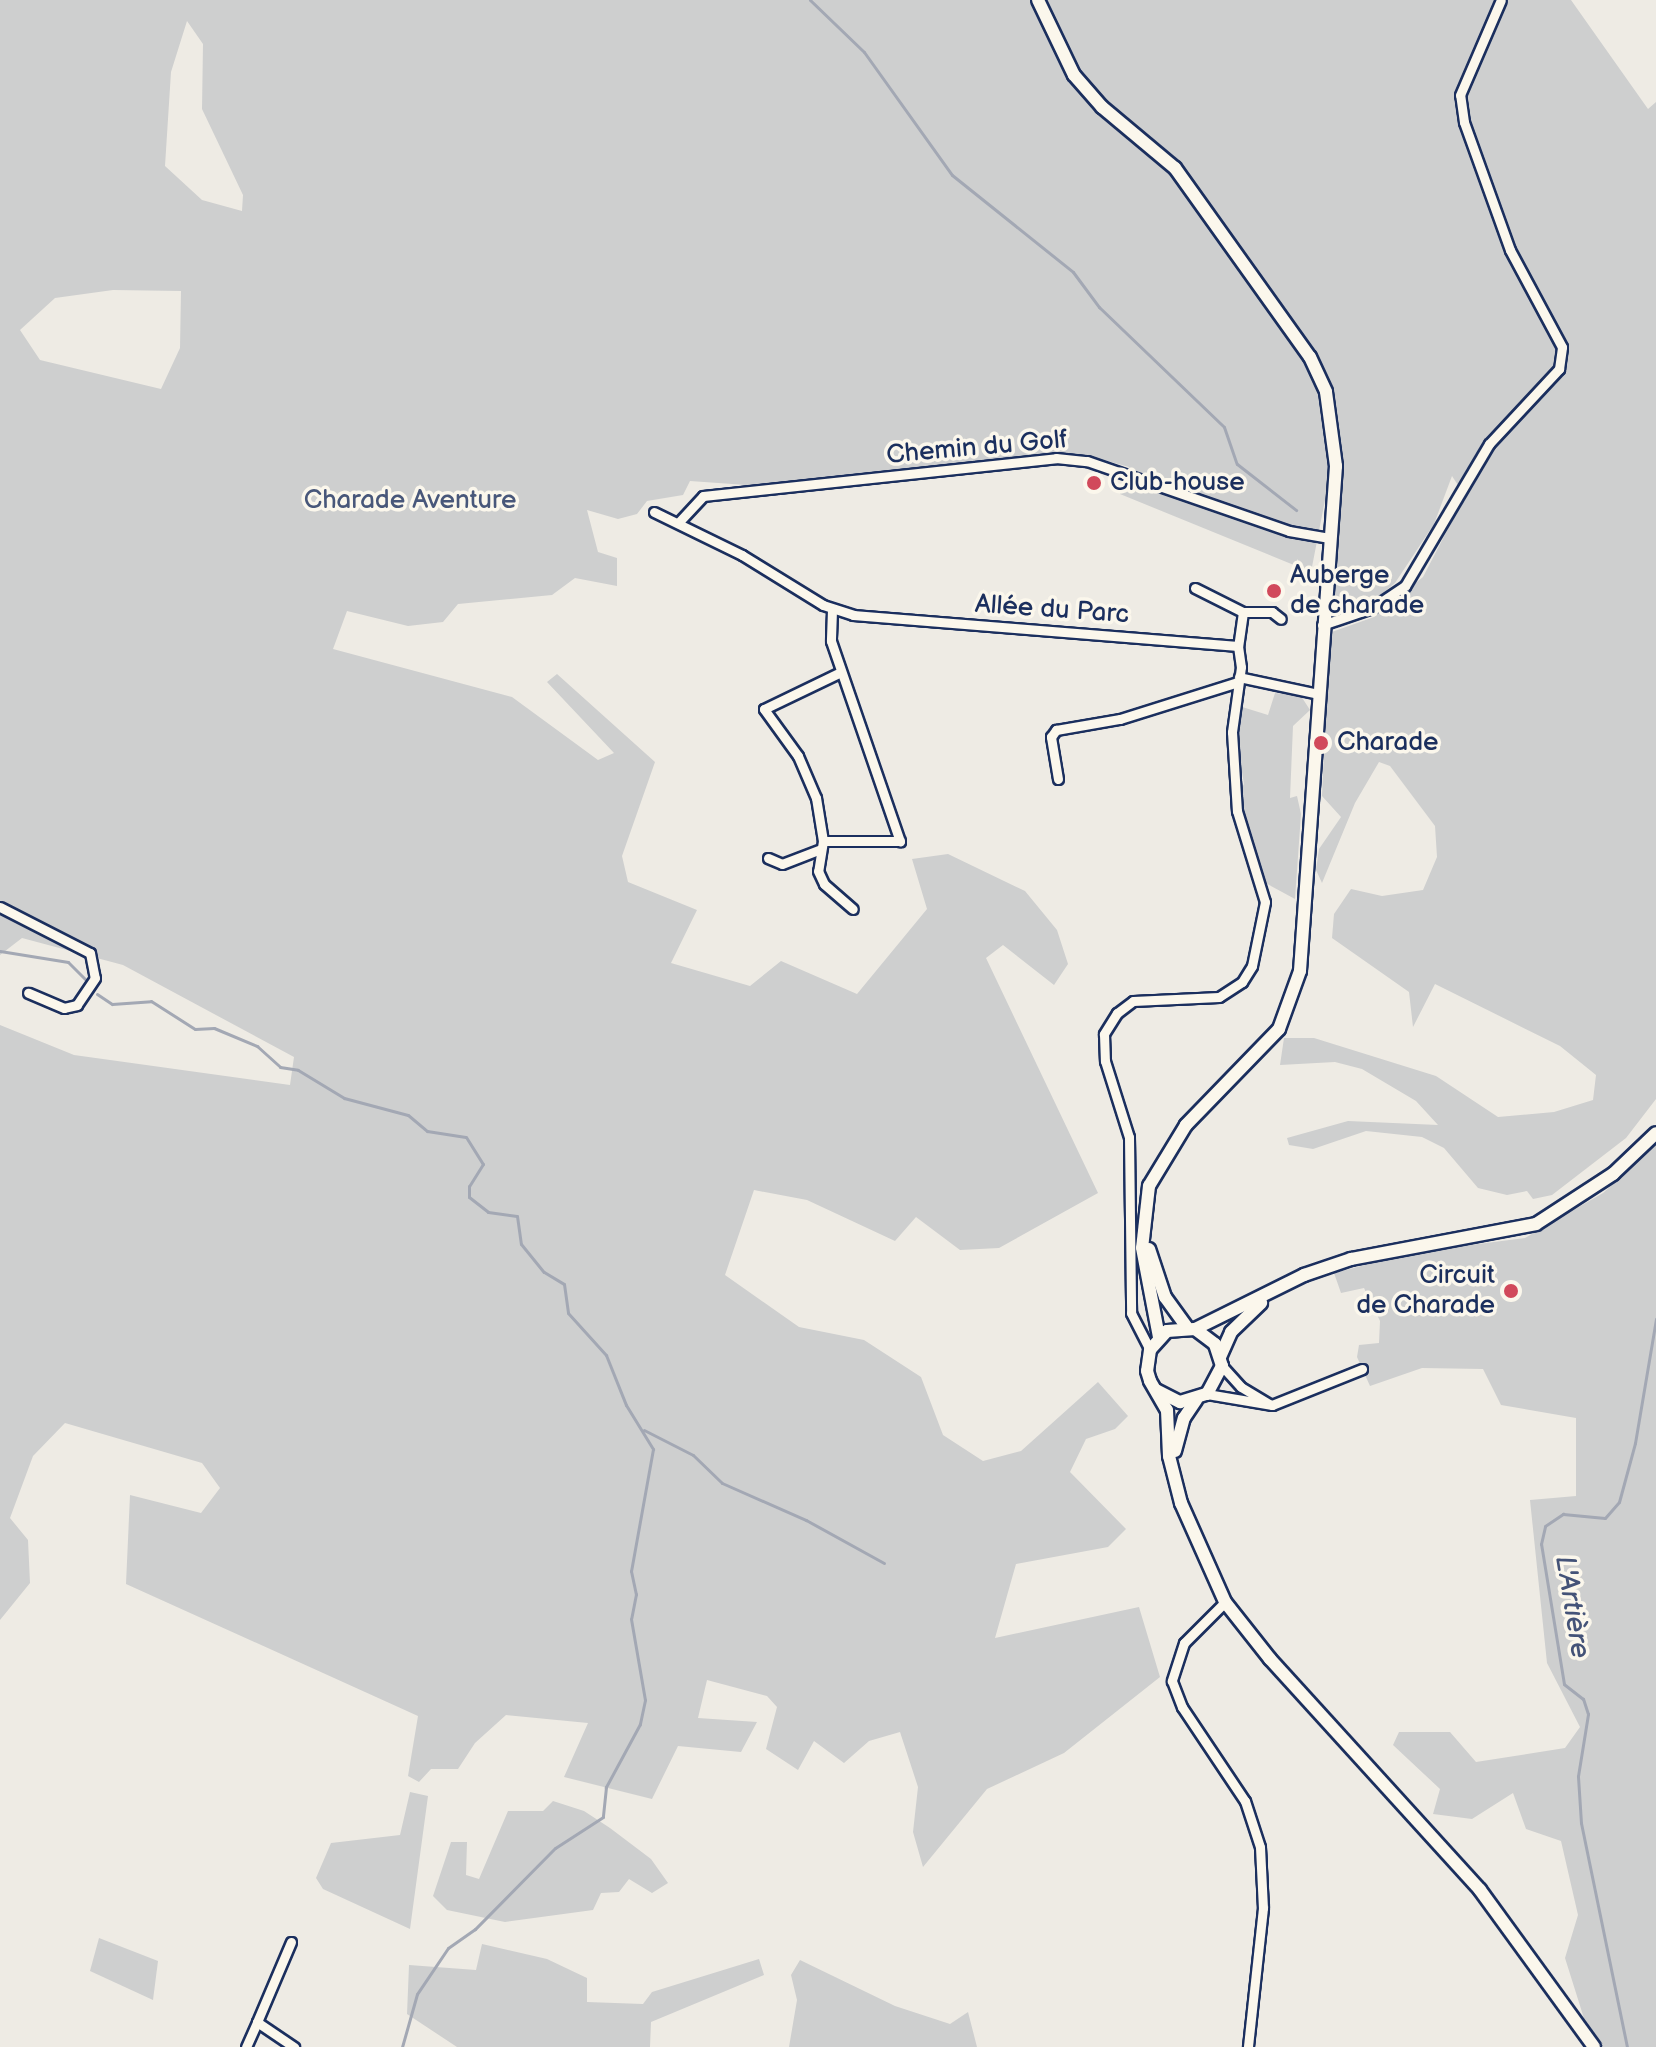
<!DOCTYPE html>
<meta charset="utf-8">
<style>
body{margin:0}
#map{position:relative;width:1656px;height:2047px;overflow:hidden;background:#eeebe4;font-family:"Balsamiq Sans",sans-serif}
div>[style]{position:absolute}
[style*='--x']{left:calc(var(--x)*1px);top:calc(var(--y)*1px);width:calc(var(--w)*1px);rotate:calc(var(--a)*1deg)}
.green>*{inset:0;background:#cecfcf}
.stream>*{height:3px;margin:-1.5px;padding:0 1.5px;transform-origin:1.5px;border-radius:1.5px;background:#a3a8b4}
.roads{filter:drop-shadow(2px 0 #1b2f5e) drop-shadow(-2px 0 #1b2f5e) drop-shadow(0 2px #1b2f5e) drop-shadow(0 -2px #1b2f5e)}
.street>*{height:9px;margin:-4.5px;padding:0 4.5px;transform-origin:4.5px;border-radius:4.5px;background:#fbf7ec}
.secondary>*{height:12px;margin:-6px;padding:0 6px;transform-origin:6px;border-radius:6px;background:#fbf7ec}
.dots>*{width:22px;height:22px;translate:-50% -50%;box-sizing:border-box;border:4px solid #fbf7ec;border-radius:50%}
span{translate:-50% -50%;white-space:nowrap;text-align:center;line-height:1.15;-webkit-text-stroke:7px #fbf7ec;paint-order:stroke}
.street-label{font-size:26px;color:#1b2f5e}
.poi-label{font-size:26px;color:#1b2f5e}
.left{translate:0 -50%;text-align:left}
.right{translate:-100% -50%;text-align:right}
.park-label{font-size:26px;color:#48577a}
.water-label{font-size:28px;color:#445378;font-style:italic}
</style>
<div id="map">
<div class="green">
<i style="clip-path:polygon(evenodd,0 0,1571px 0,1648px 109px,1656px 102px,1656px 1099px,1626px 1138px,1552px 1195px,1533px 1199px,1527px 1191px,1507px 1195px,1478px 1188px,1444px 1148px,1422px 1137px,1366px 1131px,1313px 1149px,1289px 1145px,1287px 1138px,1348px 1121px,1438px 1125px,1416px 1101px,1362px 1069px,1335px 1062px,1280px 1065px,1284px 1038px,1314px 1038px,1436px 1076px,1498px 1117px,1554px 1112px,1593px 1100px,1596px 1075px,1560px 1046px,1435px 984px,1413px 1027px,1409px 992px,1332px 938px,1334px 914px,1351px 889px,1382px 896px,1423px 890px,1437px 857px,1435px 826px,1390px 766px,1379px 762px,1355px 803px,1322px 883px,1316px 870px,1319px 849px,1341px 817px,1322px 796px,1329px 633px,1374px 617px,1423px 577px,1465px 496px,1452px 476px,1434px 524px,1395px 583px,1378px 597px,1330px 614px,1339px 495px,1326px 495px,1311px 572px,1120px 494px,1129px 467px,1086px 455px,804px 489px,690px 481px,683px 495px,647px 501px,637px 514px,618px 519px,587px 510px,598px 552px,617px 558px,617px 586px,575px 578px,552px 595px,458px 604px,443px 622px,408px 626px,347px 611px,333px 649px,512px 697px,598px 760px,614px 753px,547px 682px,557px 674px,655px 762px,622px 856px,628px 882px,697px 910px,671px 963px,750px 986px,781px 961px,857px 994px,927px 909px,912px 859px,948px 854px,1025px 891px,1057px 930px,1068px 964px,1054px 985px,1003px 945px,986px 958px,1098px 1193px,999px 1248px,960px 1250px,916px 1217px,895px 1241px,807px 1200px,754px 1190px,725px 1275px,799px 1327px,864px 1340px,921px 1377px,943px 1435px,983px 1461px,1021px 1451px,1098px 1382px,1128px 1416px,1115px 1429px,1086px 1439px,1070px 1472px,1126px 1529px,1108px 1547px,1016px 1564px,995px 1638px,1139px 1607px,1160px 1677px,1064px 1753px,987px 1789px,923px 1867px,913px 1832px,918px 1787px,900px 1732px,869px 1741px,844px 1763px,814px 1741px,798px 1770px,766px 1749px,777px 1707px,767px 1696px,707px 1680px,698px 1718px,757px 1722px,741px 1752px,678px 1746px,652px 1799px,564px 1777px,588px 1723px,506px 1715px,475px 1743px,458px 1769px,431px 1769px,419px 1782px,408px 1776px,418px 1716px,126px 1584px,130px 1495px,201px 1513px,220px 1488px,202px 1463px,65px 1423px,33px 1456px,10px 1518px,28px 1540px,30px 1583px,0 1620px,0 1025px,74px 1055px,290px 1085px,294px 1057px,123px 965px,22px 938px,0 955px,0 0,187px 21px,203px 44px,202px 109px,243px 195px,242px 211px,202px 200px,165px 166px,171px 72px,187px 21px,0 0,113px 290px,181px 291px,180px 348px,161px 389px,40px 360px,20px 330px,55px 298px,113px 290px)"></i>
<i style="clip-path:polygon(1275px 693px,1301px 696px,1310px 710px,1293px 726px,1290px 798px,1297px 796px,1301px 814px,1295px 899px,1260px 880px,1243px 830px,1239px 793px,1244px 784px,1235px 730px,1239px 706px,1268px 715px)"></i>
<i style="clip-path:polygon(1656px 1145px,1656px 2047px,1593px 2047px,1565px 1958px,1578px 1915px,1561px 1841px,1526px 1829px,1513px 1793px,1472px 1819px,1433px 1814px,1440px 1789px,1393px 1745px,1399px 1732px,1450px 1732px,1476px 1762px,1565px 1748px,1580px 1727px,1547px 1663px,1530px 1500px,1576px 1496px,1576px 1418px,1501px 1405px,1483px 1369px,1422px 1368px,1370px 1386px,1357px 1357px,1359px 1345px,1379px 1343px,1380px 1321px,1364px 1288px,1341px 1293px,1334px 1273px,1416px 1252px,1525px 1238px,1603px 1193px)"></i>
<i style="clip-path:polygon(410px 1792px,428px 1796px,410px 1929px,323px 1889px,316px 1878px,331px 1843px,400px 1835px)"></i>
<i style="clip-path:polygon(553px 1801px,584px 1811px,610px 1828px,651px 1859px,668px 1883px,652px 1893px,629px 1879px,619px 1892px,601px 1893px,593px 1910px,505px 1922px,447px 1910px,433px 1896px,451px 1842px,467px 1842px,466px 1875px,479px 1879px,508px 1811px,543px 1811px)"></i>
<i style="clip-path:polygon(99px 1938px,158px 1961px,153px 2000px,90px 1971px)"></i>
<i style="clip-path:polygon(482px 1944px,547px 1959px,587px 1978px,587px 2002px,643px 2004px,652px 1992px,759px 1959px,764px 1975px,651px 2022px,650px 2047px,457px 2047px,407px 2014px,409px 1965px,476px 1970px)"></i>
<i style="clip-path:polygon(800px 1960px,895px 2006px,950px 2024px,968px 2012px,977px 2047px,789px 2047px,797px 2000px,791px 1975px)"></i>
</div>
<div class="stream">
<i style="--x:810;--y:0;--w:75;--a:43.9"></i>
<i style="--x:864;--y:52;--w:151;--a:54.4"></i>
<i style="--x:952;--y:175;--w:155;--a:38.7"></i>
<i style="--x:1073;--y:272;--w:44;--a:53.4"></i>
<i style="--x:1099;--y:307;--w:173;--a:43.8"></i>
<i style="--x:1224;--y:427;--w:39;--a:71"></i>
<i style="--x:1237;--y:464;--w:75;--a:37.9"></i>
<i style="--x:0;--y:951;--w:69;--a:9.2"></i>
<i style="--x:68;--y:962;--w:24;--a:45"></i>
<i style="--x:97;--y:994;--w:18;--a:34"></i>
<i style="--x:112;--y:1004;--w:39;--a:-4"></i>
<i style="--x:151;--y:1001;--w:52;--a:32.5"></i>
<i style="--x:195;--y:1029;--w:19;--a:-3"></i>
<i style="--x:214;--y:1028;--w:47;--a:22.7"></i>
<i style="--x:257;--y:1046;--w:31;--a:42"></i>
<i style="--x:280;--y:1067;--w:18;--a:9"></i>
<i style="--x:298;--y:1070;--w:54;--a:31.3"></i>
<i style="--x:344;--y:1098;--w:66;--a:14.9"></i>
<i style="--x:408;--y:1115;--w:25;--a:40"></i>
<i style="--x:427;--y:1131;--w:39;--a:9"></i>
<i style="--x:466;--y:1137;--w:32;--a:58"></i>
<i style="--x:483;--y:1164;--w:26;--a:122"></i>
<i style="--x:469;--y:1186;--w:11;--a:90"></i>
<i style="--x:469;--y:1197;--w:24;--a:38"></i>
<i style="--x:488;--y:1212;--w:29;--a:8"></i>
<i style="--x:517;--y:1216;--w:28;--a:82"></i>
<i style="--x:521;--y:1244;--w:36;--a:51"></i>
<i style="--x:544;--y:1272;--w:23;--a:31"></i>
<i style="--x:564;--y:1284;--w:29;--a:82"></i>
<i style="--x:568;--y:1313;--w:57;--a:47.9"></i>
<i style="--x:606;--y:1355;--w:54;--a:68.2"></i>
<i style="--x:626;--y:1405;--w:52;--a:58.5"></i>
<i style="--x:653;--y:1449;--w:124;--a:100.2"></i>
<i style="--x:631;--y:1571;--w:24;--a:78"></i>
<i style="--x:636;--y:1594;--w:25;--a:101"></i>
<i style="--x:631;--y:1619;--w:82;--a:80.2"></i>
<i style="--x:645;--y:1700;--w:25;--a:102"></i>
<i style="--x:640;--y:1724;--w:72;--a:118.4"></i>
<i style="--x:606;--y:1787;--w:30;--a:96"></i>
<i style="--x:603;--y:1817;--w:57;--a:147.1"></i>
<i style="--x:555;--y:1848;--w:114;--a:134.6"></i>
<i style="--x:475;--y:1929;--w:33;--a:145"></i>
<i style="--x:448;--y:1948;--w:55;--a:124"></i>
<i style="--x:417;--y:1994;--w:55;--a:105.8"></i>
<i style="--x:644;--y:1430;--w:55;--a:27"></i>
<i style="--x:693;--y:1455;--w:40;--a:44"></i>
<i style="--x:722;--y:1483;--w:92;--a:23.8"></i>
<i style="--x:806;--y:1520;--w:89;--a:28.9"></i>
<i style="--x:1627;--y:2047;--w:229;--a:-101.6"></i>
<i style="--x:1581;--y:1823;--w:47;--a:-93.7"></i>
<i style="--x:1578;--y:1776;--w:63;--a:-80.8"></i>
<i style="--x:1588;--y:1714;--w:16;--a:-108"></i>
<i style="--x:1583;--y:1699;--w:24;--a:-142"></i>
<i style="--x:1564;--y:1684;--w:142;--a:-99.3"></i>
<i style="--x:1541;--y:1544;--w:18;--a:-77"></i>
<i style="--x:1545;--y:1526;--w:22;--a:-34"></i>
<i style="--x:1563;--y:1514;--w:42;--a:5.4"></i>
<i style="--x:1605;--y:1518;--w:21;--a:-49"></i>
<i style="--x:1619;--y:1502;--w:61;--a:-74.8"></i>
<i style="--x:1635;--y:1443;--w:126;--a:-80.4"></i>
</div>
<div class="roads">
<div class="street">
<i style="--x:654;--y:512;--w:98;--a:26"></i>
<i style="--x:742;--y:555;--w:95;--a:31.7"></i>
<i style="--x:823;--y:605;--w:32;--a:18"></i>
<i style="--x:853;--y:615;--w:386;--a:4.6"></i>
<i style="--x:1238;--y:646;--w:21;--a:82"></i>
<i style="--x:1241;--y:667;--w:66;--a:97.9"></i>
<i style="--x:1232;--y:732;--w:79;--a:86.4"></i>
<i style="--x:1237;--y:811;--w:95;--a:72.9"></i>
<i style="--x:1265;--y:902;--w:65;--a:101.5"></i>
<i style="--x:1252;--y:966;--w:19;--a:122"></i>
<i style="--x:1242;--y:982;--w:27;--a:147"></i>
<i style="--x:1219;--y:997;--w:86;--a:177.3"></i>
<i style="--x:1133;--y:1001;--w:20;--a:143"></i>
<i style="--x:1117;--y:1013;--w:25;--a:122"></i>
<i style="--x:1104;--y:1034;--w:27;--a:88"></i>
<i style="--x:1105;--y:1061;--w:80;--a:72.5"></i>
<i style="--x:1129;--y:1137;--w:176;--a:89.3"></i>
<i style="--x:1131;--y:1313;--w:42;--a:62.8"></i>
<i style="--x:678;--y:523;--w:37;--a:-47"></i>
<i style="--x:703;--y:496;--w:355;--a:-6.1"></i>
<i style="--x:1056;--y:458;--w:31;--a:6"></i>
<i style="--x:1087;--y:461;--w:214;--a:19.1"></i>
<i style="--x:1289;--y:531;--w:41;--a:9.9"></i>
<i style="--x:1195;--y:588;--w:54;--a:26.6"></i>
<i style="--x:1243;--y:612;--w:34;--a:98"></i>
<i style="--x:832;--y:610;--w:31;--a:92"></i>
<i style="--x:831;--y:641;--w:212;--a:71"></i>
<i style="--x:900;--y:841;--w:77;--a:180"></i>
<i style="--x:823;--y:841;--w:44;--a:-99.2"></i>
<i style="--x:816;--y:798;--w:46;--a:-113.2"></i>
<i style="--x:798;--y:756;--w:58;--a:-125.9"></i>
<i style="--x:764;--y:709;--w:85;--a:-25.7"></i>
<i style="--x:1243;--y:612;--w:29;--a:0"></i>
<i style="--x:1272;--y:612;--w:11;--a:38"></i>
<i style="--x:1322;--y:625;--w:53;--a:-18.8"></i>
<i style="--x:1372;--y:608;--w:40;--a:-34"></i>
<i style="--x:1405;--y:586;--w:165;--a:-59.4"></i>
<i style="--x:1489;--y:444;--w:103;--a:-47"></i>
<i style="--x:1559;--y:369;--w:22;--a:-82"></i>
<i style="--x:1562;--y:347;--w:110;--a:-118.2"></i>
<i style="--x:1510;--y:250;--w:136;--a:-109.8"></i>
<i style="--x:1464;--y:122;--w:27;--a:-98"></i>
<i style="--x:1460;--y:95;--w:103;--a:-66.7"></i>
<i style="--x:1239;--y:677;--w:81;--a:12.1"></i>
<i style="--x:1058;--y:779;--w:43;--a:-99.5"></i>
<i style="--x:1051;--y:737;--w:9;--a:-54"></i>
<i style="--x:1056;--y:730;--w:65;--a:-9.8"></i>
<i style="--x:1120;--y:719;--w:124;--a:-17.4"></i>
<i style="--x:823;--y:841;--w:30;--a:99"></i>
<i style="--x:818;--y:871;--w:14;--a:65"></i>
<i style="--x:824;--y:884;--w:38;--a:41"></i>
<i style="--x:768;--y:858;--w:15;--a:23"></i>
<i style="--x:782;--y:864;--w:40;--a:-21"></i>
<i style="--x:0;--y:907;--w:101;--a:27.1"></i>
<i style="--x:90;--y:953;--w:25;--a:79"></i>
<i style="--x:95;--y:978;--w:32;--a:124"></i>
<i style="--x:77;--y:1005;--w:13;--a:167"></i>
<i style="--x:64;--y:1008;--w:39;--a:-157"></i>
<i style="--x:1222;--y:1366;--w:28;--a:48"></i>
<i style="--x:1241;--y:1387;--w:33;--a:31"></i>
<i style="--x:1207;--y:1394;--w:66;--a:9.6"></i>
<i style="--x:1272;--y:1405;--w:97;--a:-21.8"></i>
<i style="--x:1225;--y:1602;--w:58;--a:135"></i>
<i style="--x:1184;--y:1643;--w:40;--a:108"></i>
<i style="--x:1172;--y:1681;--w:28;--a:69"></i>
<i style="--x:1182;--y:1707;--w:113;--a:56.2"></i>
<i style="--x:1245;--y:1801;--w:48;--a:71.9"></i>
<i style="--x:1260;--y:1847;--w:61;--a:87.2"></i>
<i style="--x:1263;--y:1908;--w:140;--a:96.2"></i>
<i style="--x:257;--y:2022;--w:87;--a:-67"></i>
<i style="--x:246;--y:2047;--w:27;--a:-66"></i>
<i style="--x:257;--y:2022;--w:45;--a:34"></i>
</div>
<div class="secondary">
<i style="--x:1038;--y:0;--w:83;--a:64.4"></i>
<i style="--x:1074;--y:75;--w:43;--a:48.8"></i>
<i style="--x:1102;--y:107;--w:95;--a:39.9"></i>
<i style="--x:1175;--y:168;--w:232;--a:54.5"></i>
<i style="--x:1310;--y:357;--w:38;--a:65"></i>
<i style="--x:1326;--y:392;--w:75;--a:82.3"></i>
<i style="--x:1336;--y:466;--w:506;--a:94.08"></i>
<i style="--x:1300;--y:971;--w:62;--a:109.9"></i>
<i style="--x:1279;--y:1029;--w:134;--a:134.1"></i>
<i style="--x:1186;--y:1125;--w:71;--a:121.2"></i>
<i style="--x:1149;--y:1186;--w:62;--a:96.4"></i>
<i style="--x:1142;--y:1248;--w:91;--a:79.2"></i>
<i style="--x:1149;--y:1249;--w:51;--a:71.6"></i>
<i style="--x:1165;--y:1297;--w:37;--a:54"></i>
<i style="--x:1195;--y:1329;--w:122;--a:-26.4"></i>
<i style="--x:1304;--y:1275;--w:50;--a:-18.8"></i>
<i style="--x:1351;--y:1259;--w:188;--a:-10.7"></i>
<i style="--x:1536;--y:1224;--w:92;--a:-33"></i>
<i style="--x:1613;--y:1174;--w:59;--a:-43.6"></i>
<i style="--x:1220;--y:1357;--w:27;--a:-66"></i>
<i style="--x:1231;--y:1332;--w:42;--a:-44"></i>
<i style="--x:1156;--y:1390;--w:27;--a:27"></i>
<i style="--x:1180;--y:1402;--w:28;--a:-17"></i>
<i style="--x:1207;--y:1394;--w:32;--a:-62"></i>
<i style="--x:1222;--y:1366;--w:23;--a:-108"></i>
<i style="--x:1215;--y:1344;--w:25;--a:-143"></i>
<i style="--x:1195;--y:1329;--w:28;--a:176"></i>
<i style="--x:1167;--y:1331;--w:25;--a:132"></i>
<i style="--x:1150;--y:1350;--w:21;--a:98"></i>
<i style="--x:1147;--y:1371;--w:10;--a:73"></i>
<i style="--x:1150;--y:1381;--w:34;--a:60"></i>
<i style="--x:1167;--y:1410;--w:46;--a:87.5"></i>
<i style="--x:1169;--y:1456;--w:49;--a:75.7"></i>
<i style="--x:1181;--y:1503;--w:108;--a:66"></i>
<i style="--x:1225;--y:1602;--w:73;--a:51.7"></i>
<i style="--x:1270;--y:1659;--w:312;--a:47.7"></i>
<i style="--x:1480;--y:1890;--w:194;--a:54"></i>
<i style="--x:1175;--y:1451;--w:34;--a:-75"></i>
<i style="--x:1184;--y:1418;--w:22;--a:-56"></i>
</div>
</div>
<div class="dots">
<i style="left:1094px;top:483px;background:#d1495b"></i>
<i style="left:1274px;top:591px;background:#d1495b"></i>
<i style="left:1321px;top:743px;background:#d1495b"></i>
<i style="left:1511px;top:1291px;background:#d1495b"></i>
</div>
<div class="street-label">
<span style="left:977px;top:448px;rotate:-5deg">Chemin du Golf</span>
<span style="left:1052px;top:610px;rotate:4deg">Allée du Parc</span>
</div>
<div class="poi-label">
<span class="left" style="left:1110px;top:483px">Club-house</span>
<span class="left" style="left:1290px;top:591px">Auberge<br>de charade</span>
<span class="left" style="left:1337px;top:743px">Charade</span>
<span class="right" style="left:1495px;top:1291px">Circuit<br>de Charade</span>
</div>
<div class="park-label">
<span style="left:410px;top:501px">Charade Aventure</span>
</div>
<div class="water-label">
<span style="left:1572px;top:1607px;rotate:81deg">L'Artière</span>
</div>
</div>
